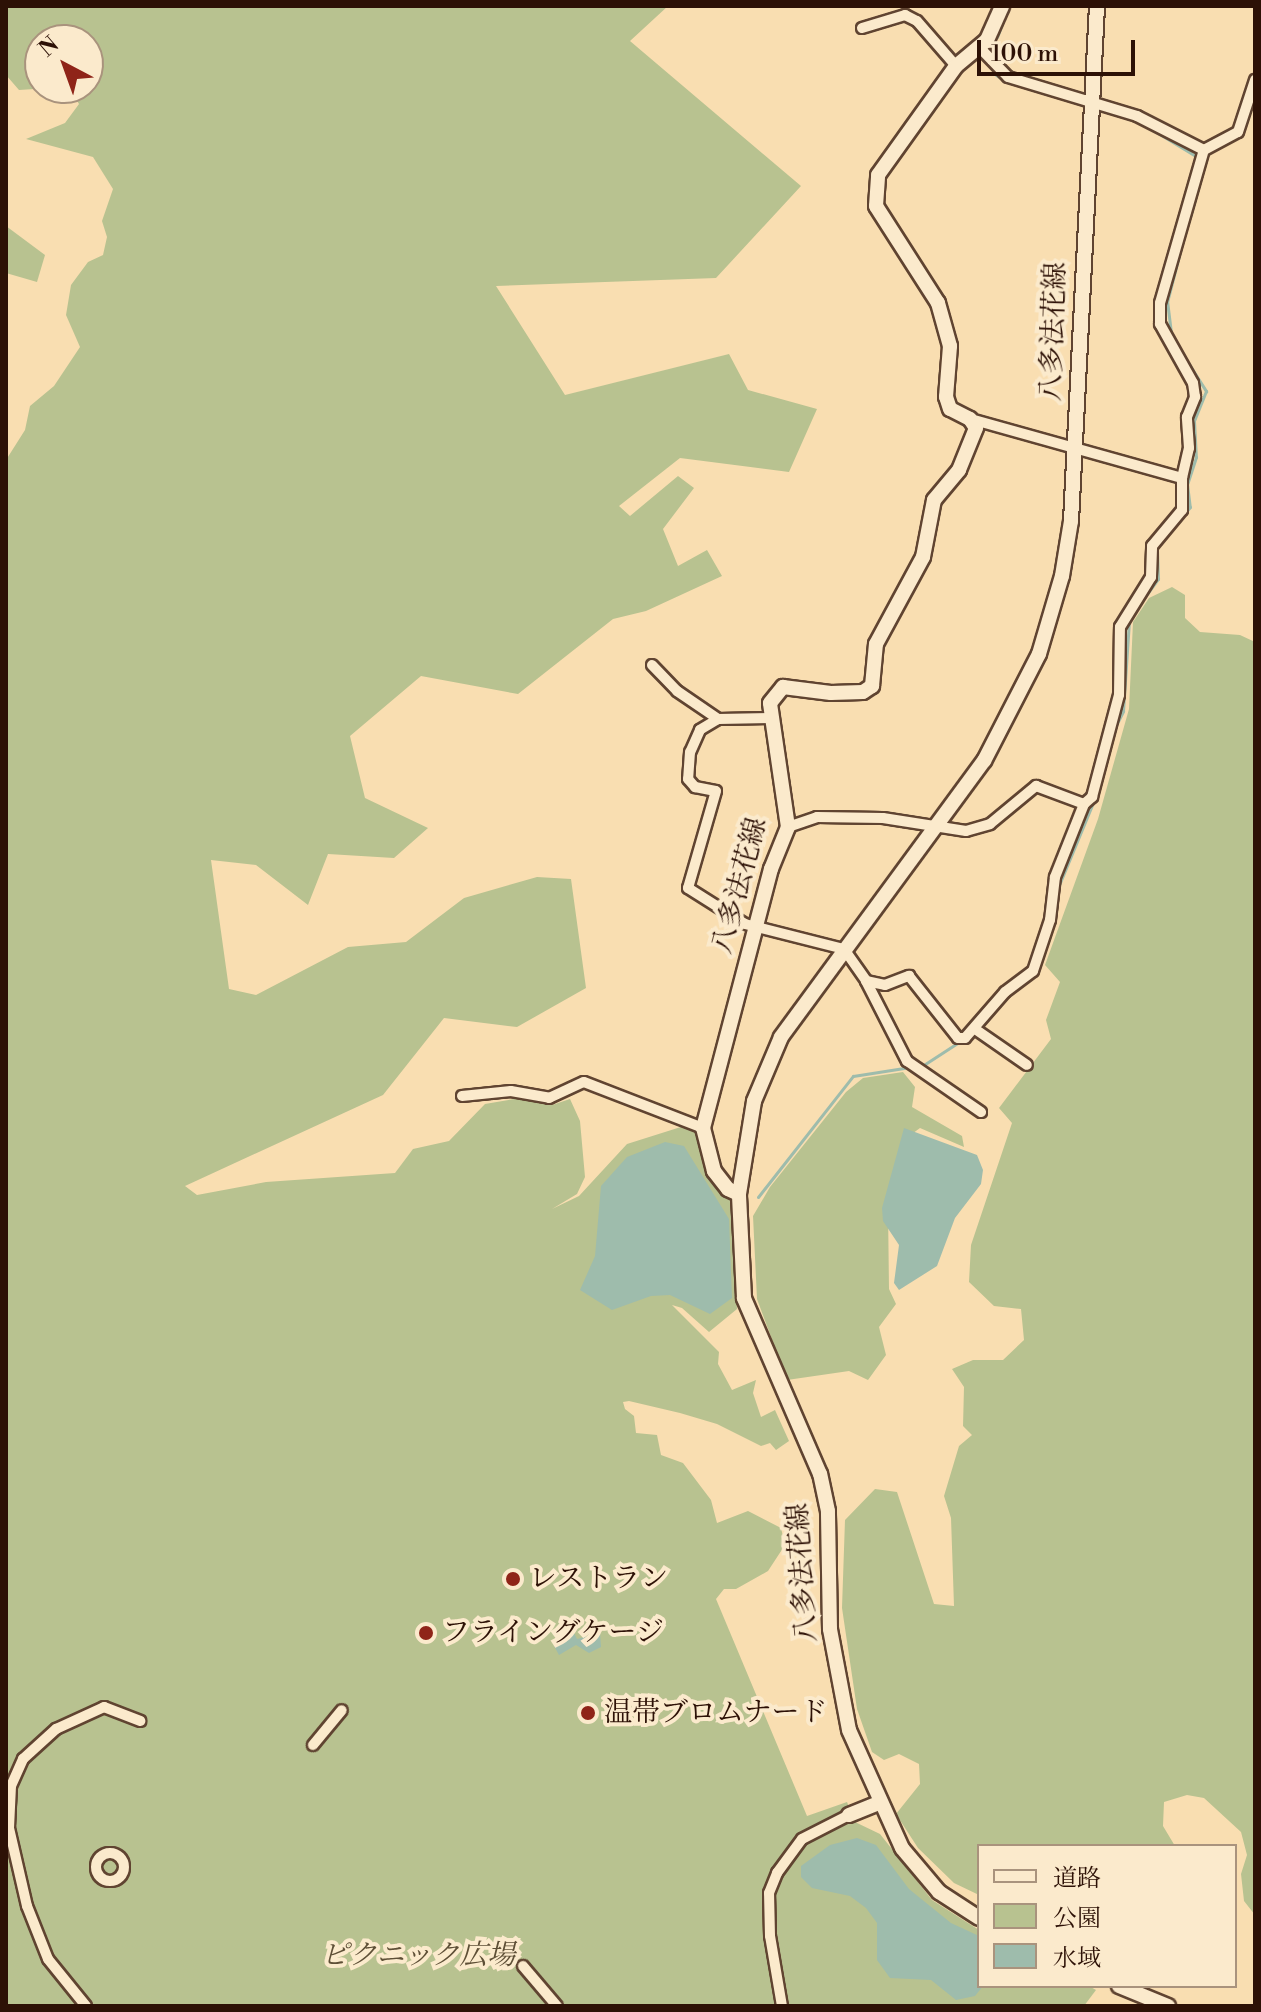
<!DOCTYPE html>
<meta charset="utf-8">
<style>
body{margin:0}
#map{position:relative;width:1261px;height:2012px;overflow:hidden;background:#f9deb1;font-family:"Libre Bodoni","Noto Serif JP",serif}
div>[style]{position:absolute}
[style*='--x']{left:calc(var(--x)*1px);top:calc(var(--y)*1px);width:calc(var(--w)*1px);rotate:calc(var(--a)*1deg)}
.green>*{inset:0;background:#b8c290}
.water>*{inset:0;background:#9ebcac}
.stream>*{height:3px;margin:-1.5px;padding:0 1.5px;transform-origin:1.5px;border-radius:1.5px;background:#9ebcac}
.roads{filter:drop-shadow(2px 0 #604431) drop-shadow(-2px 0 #604431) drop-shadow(0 2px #604431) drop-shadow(0 -2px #604431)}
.street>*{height:10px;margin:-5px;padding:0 5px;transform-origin:5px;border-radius:5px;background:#fbeacc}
.street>.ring{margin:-5px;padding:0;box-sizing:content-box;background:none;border:10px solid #fbeacc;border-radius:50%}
.secondary>*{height:14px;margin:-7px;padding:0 7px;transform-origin:7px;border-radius:7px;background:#fbeacc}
.dots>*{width:22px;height:22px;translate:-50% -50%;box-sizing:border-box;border:4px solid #fbeacc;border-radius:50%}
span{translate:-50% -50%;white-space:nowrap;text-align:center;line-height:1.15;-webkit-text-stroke:8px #fbeacc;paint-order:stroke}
.street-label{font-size:28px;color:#2d1106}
.poi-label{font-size:28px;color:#2d1106}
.left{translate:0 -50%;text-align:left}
.park-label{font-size:28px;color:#5e4f36;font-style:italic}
.frame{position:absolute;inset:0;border:8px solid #2d1106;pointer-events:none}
.legend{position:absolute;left:977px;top:1844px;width:260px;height:144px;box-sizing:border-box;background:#fbeacc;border:2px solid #a9937d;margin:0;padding:10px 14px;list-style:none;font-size:24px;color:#2d1106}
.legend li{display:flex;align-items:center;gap:16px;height:40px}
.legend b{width:40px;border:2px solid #a9937d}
.north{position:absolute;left:24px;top:24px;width:80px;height:80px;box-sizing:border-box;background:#fbeacc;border:2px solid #a9937d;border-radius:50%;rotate:319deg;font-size:22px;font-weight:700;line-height:32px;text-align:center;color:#2d1106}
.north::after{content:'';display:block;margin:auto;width:28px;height:36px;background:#8f2418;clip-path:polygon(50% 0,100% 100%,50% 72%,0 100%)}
.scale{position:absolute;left:977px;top:40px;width:158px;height:36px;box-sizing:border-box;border:4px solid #2d1106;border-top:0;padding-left:10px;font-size:24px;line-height:28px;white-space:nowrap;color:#2d1106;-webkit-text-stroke:6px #fbeacc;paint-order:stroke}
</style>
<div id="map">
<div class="green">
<i style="clip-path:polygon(6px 6px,668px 6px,630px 41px,801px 186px,716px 278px,496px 286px,565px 395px,729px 354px,748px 390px,817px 409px,789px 472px,680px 458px,619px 506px,630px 516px,678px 476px,694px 488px,663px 529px,678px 566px,707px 550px,722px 576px,646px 611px,613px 619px,518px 694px,421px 676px,350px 736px,365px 798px,428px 828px,394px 858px,328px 854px,308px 905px,256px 865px,211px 860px,229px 989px,256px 995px,348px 947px,406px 942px,464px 898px,537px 877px,571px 879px,586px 988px,517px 1027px,444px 1018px,383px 1095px,185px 1186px,197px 1195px,266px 1182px,395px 1173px,413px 1149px,449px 1141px,485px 1104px,520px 1098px,552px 1105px,570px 1099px,580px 1121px,585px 1177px,577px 1194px,552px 1209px,579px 1196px,627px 1144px,684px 1126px,698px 1129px,733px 1199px,737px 1309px,709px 1332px,682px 1308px,672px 1305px,719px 1352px,718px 1364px,732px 1390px,756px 1380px,753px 1393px,761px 1417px,775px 1410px,789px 1441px,776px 1450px,770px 1443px,761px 1446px,717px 1424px,680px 1413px,629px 1401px,623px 1402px,625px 1409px,634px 1416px,636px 1433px,657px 1435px,661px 1455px,683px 1463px,711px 1500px,717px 1523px,748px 1511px,781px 1528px,785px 1545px,768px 1571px,736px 1589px,724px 1589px,716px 1599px,807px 1816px,847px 1802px,855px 1822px,880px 1834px,932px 1900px,979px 1930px,979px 1986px,1089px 1986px,1096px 1990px,1084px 2006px,6px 2006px,6px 460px,25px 430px,30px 406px,54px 386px,80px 347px,66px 315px,71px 285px,88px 262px,103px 255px,107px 237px,102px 221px,113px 189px,93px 157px,26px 139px,65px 123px,79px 104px,70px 89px,62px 88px,88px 88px,88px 40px,40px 40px,40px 88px,50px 88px,19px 90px,6px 75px)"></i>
<i style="clip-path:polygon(6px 226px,45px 255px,37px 282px,6px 273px)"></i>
<i style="clip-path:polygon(1172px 587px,1185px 595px,1185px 618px,1200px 632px,1240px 635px,1255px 642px,1255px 1915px,1244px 1901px,1241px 1874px,1247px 1855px,1241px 1832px,1204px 1798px,1187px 1795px,1164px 1802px,1163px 1826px,1175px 1846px,979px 1846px,979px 1895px,954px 1883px,918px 1848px,896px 1814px,920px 1784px,919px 1764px,899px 1754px,884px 1760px,872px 1752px,857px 1709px,842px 1608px,845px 1520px,875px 1489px,897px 1492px,934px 1604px,954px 1606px,951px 1518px,944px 1496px,959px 1446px,972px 1435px,963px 1426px,964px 1387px,952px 1369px,973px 1360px,1003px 1360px,1024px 1340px,1021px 1309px,994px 1306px,969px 1282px,971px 1245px,1012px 1123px,999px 1108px,1051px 1039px,1046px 1020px,1060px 982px,1045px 965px,1098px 819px,1129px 709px,1133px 622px,1149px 598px)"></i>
<i style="clip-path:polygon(903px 1072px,915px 1087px,912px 1107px,962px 1136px,964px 1147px,920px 1128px,905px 1139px,888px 1208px,889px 1289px,896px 1304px,879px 1327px,886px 1355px,868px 1380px,849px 1371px,787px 1380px,757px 1299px,753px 1216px,770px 1187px,846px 1092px,863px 1078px)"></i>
</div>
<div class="water">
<i style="clip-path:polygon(904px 1128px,977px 1155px,983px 1170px,981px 1184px,955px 1218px,937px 1266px,899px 1290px,894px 1283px,899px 1245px,883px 1221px,882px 1208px)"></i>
<i style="clip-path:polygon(665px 1142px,684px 1146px,729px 1219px,732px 1298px,710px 1314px,670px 1295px,651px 1296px,612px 1310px,580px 1290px,595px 1256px,601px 1186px,627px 1157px)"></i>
<i style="clip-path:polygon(565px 1628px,572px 1629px,577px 1639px,600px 1633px,601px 1647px,589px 1653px,576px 1645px,559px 1655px,554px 1646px)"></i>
<i style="clip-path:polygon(857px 1838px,876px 1845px,909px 1889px,951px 1923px,979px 1936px,979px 1986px,983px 1986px,975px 1996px,956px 2000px,931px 1980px,890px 1978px,877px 1960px,877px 1923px,866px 1908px,850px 1896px,812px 1888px,801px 1877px,801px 1866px,830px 1845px)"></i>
</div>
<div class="stream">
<i style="--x:997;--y:37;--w:31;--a:-69"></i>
<i style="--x:996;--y:75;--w:9;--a:32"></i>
<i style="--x:1148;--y:127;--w:60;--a:31.3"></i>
<i style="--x:1190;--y:217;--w:56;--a:-74.5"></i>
<i style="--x:1171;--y:333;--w:31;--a:-97"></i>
<i style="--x:1167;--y:302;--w:56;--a:-75.5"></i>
<i style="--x:1180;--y:350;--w:49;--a:57.6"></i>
<i style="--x:1206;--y:391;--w:32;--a:112"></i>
<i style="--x:1194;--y:421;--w:36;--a:87"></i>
<i style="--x:1196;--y:457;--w:28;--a:108"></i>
<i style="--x:1187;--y:484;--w:23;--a:83"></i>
<i style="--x:1190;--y:507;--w:8;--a:130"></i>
<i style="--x:1144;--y:598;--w:24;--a:-54"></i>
<i style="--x:1158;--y:579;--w:33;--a:-92"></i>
<i style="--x:1115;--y:727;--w:18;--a:-63"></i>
<i style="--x:1123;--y:711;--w:90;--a:-86.2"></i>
<i style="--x:1059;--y:885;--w:92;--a:-67.6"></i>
<i style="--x:1042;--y:958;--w:36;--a:-72"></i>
<i style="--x:983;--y:1011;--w:16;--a:-52"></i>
<i style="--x:922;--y:1066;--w:44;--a:-33"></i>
<i style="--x:758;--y:1197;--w:154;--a:-51.9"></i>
<i style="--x:853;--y:1076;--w:58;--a:-9"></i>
</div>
<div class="roads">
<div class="street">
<i style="--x:862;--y:28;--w:45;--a:-16.8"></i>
<i style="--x:905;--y:15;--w:13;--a:27"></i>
<i style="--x:917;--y:21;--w:60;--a:49.1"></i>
<i style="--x:980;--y:48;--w:40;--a:46"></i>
<i style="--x:1008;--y:77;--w:135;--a:16.8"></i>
<i style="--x:1137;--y:116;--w:75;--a:26.9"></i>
<i style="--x:1204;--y:150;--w:38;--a:-28"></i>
<i style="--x:1238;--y:132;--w:55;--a:-71.9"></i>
<i style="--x:1182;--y:478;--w:31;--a:-77"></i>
<i style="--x:1189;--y:448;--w:31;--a:-94"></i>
<i style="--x:1187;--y:417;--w:22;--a:-68"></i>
<i style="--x:1195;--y:397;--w:14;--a:-98"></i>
<i style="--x:1193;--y:383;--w:68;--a:-119.2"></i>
<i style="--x:1160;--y:324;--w:21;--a:-90"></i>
<i style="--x:1160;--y:303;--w:159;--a:-74"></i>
<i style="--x:652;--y:665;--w:36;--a:46"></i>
<i style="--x:677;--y:691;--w:50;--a:34.3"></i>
<i style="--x:770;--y:718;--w:52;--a:178.9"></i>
<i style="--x:718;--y:719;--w:21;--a:149"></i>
<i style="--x:700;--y:730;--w:24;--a:114"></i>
<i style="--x:690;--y:752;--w:27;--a:94"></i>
<i style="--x:688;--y:779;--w:11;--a:49"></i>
<i style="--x:695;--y:787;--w:21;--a:11"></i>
<i style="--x:716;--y:791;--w:101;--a:106.1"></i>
<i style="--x:688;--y:888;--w:67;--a:32.3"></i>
<i style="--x:745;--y:924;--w:102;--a:14.2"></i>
<i style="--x:844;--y:949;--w:39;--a:55"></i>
<i style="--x:866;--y:981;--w:19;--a:12"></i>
<i style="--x:885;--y:985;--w:26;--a:-21"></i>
<i style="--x:909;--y:976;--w:79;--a:51.7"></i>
<i style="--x:958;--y:1038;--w:7;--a:0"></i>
<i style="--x:965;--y:1038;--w:61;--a:-49"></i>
<i style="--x:1005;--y:992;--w:35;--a:-37"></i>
<i style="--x:1033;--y:971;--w:54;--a:-71.6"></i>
<i style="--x:1050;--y:920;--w:43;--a:-83.4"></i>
<i style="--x:1055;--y:877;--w:79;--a:-68.3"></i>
<i style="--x:788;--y:827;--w:31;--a:-19"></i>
<i style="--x:817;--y:817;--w:66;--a:0.9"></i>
<i style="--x:883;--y:818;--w:84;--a:8.9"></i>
<i style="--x:966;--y:831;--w:25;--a:-16"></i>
<i style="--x:990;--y:824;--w:60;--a:-39.6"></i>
<i style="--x:1036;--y:786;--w:51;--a:20.6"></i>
<i style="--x:1084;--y:804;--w:11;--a:-41"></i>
<i style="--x:1092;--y:797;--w:106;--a:-75.2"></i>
<i style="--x:1119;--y:695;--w:68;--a:-89.2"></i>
<i style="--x:1120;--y:627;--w:59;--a:-58.2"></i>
<i style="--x:1151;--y:577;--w:31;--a:-88"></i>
<i style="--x:1152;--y:546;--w:47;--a:-50.2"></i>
<i style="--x:1182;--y:510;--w:32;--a:-90"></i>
<i style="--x:1182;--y:478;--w:220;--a:-164.4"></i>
<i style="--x:866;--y:981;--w:90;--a:62.9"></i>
<i style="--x:907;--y:1061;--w:90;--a:34.6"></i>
<i style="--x:975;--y:1029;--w:63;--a:34.7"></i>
<i style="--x:462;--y:1096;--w:49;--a:-5.8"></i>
<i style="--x:511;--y:1091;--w:39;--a:10"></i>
<i style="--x:549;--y:1098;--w:38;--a:-25"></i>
<i style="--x:584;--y:1082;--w:128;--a:21.1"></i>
<i style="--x:313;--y:1745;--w:45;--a:-50.4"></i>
<i class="ring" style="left:96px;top:1853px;width:18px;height:18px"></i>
<i style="--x:523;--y:1966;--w:52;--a:49.6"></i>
<i style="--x:86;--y:2006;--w:60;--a:-129"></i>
<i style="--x:48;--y:1959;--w:57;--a:-111.6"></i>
<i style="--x:27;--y:1906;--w:80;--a:-103"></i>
<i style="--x:9;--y:1828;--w:42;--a:-87.3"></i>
<i style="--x:11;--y:1786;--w:30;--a:-66"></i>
<i style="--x:23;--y:1759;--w:45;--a:-42.3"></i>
<i style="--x:56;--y:1729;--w:53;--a:-24.6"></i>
<i style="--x:104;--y:1707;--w:39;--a:21"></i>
<i style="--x:782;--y:2006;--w:71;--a:-99.7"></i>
<i style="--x:770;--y:1936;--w:43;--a:-91.3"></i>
<i style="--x:769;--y:1893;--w:22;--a:-68"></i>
<i style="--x:777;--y:1873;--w:42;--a:-53.7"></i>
<i style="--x:802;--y:1839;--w:53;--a:-27.1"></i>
</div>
<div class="secondary">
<i style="--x:739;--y:1194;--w:12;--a:-156"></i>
<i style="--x:728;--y:1189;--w:23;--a:-128"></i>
<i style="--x:714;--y:1171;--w:44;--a:-104.3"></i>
<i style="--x:703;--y:1128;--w:268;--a:-75.3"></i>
<i style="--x:771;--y:869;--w:45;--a:-68"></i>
<i style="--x:788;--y:827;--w:125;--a:-98.3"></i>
<i style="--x:770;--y:703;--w:21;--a:-51"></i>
<i style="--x:783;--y:687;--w:48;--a:7.1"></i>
<i style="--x:831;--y:693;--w:32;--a:-2"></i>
<i style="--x:863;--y:692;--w:11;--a:-34"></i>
<i style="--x:872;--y:686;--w:42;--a:-84.6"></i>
<i style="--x:876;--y:644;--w:99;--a:-61.6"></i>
<i style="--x:923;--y:557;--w:58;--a:-79.1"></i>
<i style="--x:934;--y:500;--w:39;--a:-50"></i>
<i style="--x:959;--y:470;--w:45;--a:-68"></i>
<i style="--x:976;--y:428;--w:11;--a:-124"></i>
<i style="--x:970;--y:419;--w:22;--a:-153"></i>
<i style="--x:950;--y:409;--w:13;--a:-108"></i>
<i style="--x:946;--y:397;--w:51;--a:-85.5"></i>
<i style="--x:950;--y:346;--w:45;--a:-105.6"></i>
<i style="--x:938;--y:303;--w:115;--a:-122.6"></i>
<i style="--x:876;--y:206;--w:31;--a:-86"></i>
<i style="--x:878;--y:175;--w:134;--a:-54.4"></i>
<i style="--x:956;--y:66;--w:40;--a:-40"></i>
<i style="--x:987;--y:40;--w:37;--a:-66"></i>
<i style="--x:849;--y:1815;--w:32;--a:-22"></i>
<i style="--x:979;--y:1918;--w:48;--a:-147"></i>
<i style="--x:939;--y:1892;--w:57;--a:-130.1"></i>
<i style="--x:902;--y:1848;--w:129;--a:-114.2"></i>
<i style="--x:849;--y:1730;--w:103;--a:-100.7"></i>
<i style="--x:830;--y:1629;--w:118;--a:-91"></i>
<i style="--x:828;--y:1511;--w:38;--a:-102"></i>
<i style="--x:820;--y:1474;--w:192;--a:-113.4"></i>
<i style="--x:744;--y:1298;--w:104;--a:-92.8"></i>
<i style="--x:739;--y:1194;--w:94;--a:-80.8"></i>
<i style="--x:754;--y:1101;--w:69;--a:-67.1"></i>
<i style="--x:781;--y:1037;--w:343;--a:-53.7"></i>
<i style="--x:984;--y:761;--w:120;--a:-62.8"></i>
<i style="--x:1039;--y:654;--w:81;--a:-73.6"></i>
<i style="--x:1062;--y:576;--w:56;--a:-80.7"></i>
<i style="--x:1071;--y:521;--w:516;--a:-87.11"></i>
<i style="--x:1119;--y:1986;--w:53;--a:22.2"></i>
</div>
</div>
<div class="dots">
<i style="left:513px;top:1579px;background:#8f2418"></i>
<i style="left:426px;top:1633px;background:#8f2418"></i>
<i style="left:588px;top:1713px;background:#8f2418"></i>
</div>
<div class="street-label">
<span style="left:1054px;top:332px;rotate:-88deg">八多法花線</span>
<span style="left:740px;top:886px;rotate:-75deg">八多法花線</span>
<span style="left:803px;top:1573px;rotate:-94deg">八多法花線</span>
</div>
<div class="poi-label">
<span class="left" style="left:529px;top:1579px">レストラン</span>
<span class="left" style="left:442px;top:1633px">フライングケージ</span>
<span class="left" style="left:604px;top:1713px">温帯ブロムナード</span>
</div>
<div class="park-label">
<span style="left:418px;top:1956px">ピクニック広場</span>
</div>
<div class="frame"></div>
<ul class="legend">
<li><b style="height:10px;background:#fbeacc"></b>道路</li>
<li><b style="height:22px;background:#b8c290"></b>公園</li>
<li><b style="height:22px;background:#9ebcac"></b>水域</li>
</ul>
<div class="north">N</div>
<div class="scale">100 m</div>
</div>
